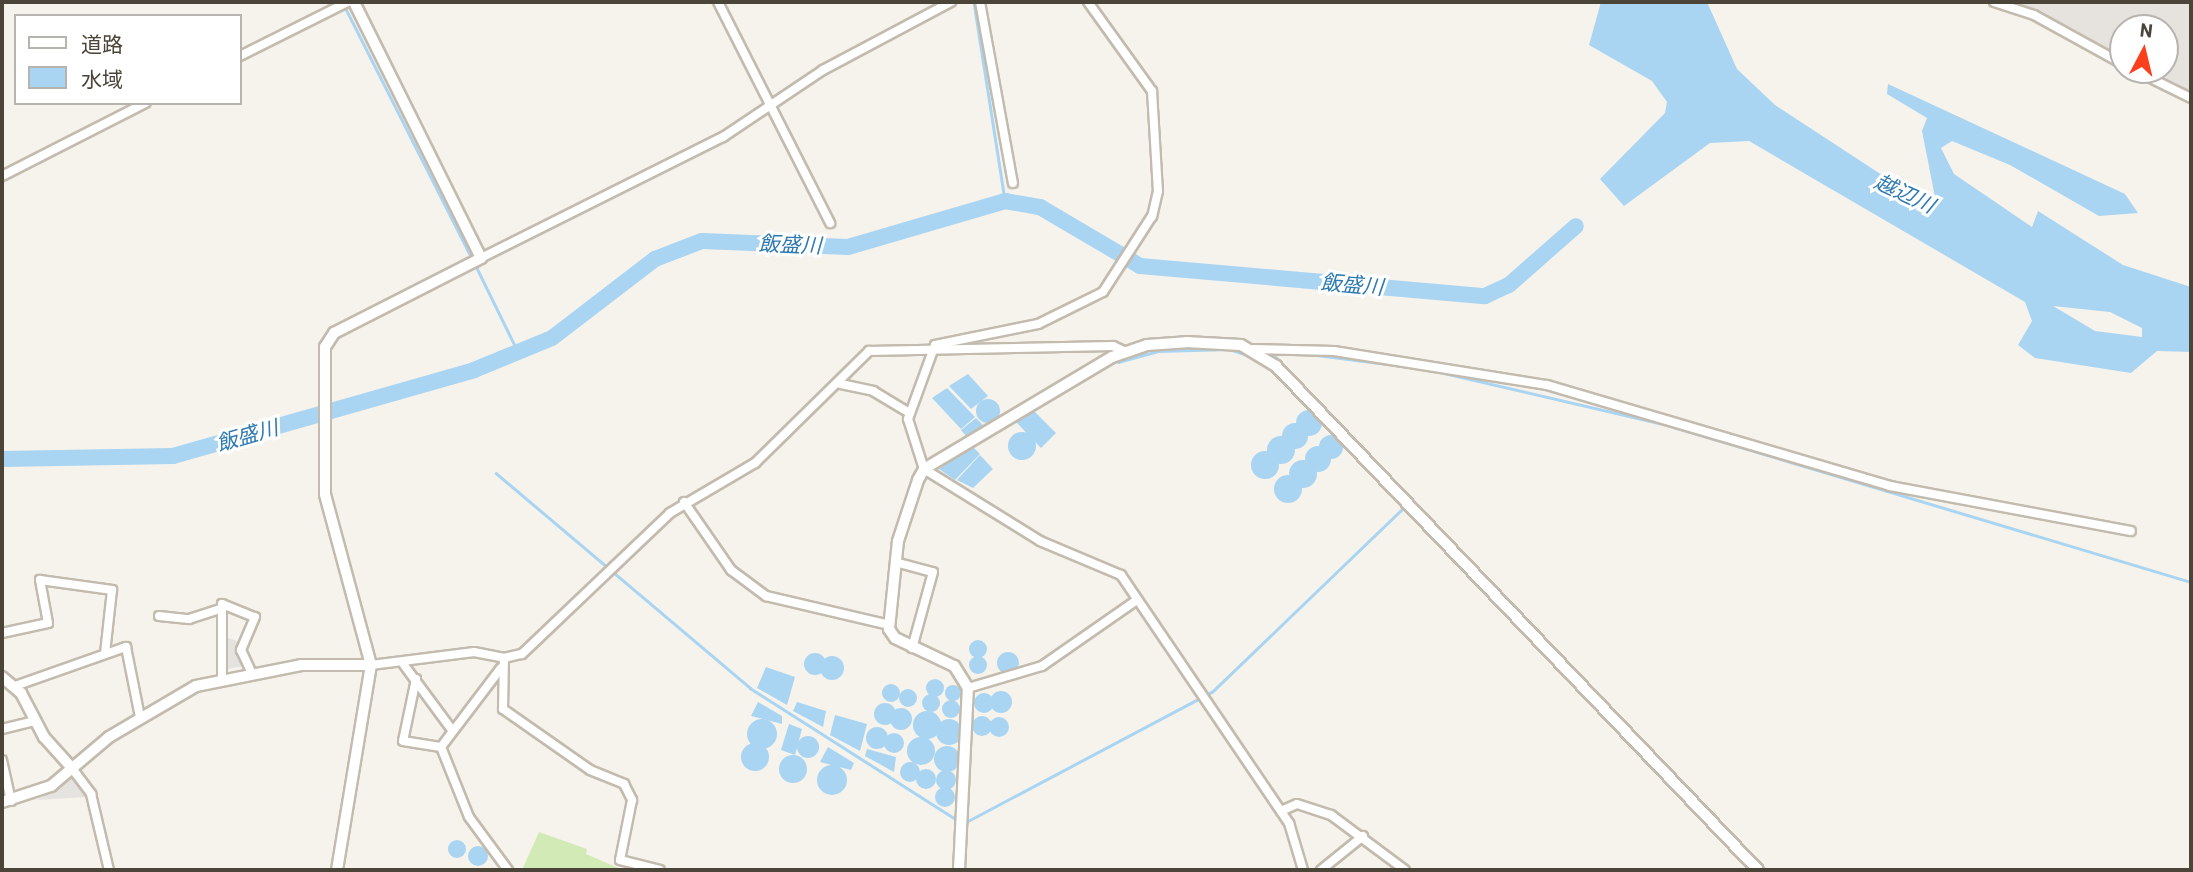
<!DOCTYPE html>
<meta charset="utf-8">
<style>
body{margin:0}
#map{position:relative;width:2193px;height:872px;overflow:hidden;background:#f6f3ec;font-family:Barlow,"Noto Sans JP",sans-serif}
div>[style]{position:absolute}
[style*='--x']{left:calc(var(--x)*1px);top:calc(var(--y)*1px);width:calc(var(--w)*1px);rotate:calc(var(--a)*1deg)}
.industrial>*{inset:0;background:#e6e2dd}
.green>*{inset:0;background:#d2eab5}
.parking>*{inset:0;background:#e5e3e0}
.water>*{inset:0;background:#a9d4f2}
.round{border-radius:50%}
.stream>*{height:2.5px;margin:-1.25px;padding:0 1.25px;transform-origin:1.25px;border-radius:1.25px;background:#a9d4f2}
.river>*{height:16px;margin:-8px;padding:0 8px;transform-origin:8px;border-radius:8px;background:#a9d4f2}
.roads{filter:drop-shadow(2px 0 #c2bbae) drop-shadow(-2px 0 #c2bbae) drop-shadow(0 2px #c2bbae) drop-shadow(0 -2px #c2bbae)}
.minor>*{height:8px;margin:-4px;padding:0 4px;transform-origin:4px;border-radius:4px;background:#fff}
.tertiary>*{height:10px;margin:-5px;padding:0 5px;transform-origin:5px;border-radius:5px;background:#fff}
span{translate:-50% -50%;white-space:nowrap;text-align:center;line-height:1.15;-webkit-text-stroke:6px #fff;paint-order:stroke}
.water-label{font-size:21px;color:#2e7ab2;font-style:italic}
.frame{position:absolute;inset:0;border:4px solid #4b4439;pointer-events:none}
.legend{position:absolute;left:14px;top:14px;width:228px;height:91px;box-sizing:border-box;background:#fff;border:2px solid #b7b4b0;margin:0;padding:9px 12px;list-style:none;font-size:21px;color:#4b4439}
.legend li{display:flex;align-items:center;gap:14px;height:35px}
.legend b{width:35px;border:2px solid #b7b4b0}
.north{position:absolute;left:2109px;top:14px;width:70px;height:70px;box-sizing:border-box;background:#fff;border:2px solid #b7b4b0;border-radius:50%;rotate:7deg;font-size:19px;font-weight:700;line-height:28px;text-align:center;color:#4b4439}
.north::after{content:'';display:block;margin:auto;width:24px;height:32px;background:#fc3f1d;clip-path:polygon(50% 0,100% 100%,50% 72%,0 100%)}
</style>
<div id="map">
<div class="industrial">
<i style="clip-path:polygon(2009px 2px,2191px 2px,2191px 92px,2146px 70px,2165px 70px,2165px 28px,2123px 28px,2123px 59px,2036px 10px)"></i>
</div>
<div class="green">
<i style="clip-path:polygon(539px 832px,587px 849px,586px 854px,623px 870px,522px 870px)"></i>
</div>
<div class="parking">
<i style="clip-path:polygon(226px 637px,242px 643px,245px 666px,226px 669px)"></i>
<i style="clip-path:polygon(68px 775px,86px 797px,37px 800px,46px 795px)"></i>
</div>
<div class="water">
<i style="clip-path:polygon(evenodd,1601px 2px,1707px 2px,1737px 69px,1775px 105px,1885px 177px,1935px 197px,1922px 131px,1927px 118px,1887px 94px,1888px 84px,2125px 194px,2138px 213px,2099px 216px,2010px 165px,1952px 141px,1941px 148px,1954px 174px,2032px 227px,2038px 211px,2123px 265px,2191px 287px,2191px 352px,2157px 351px,2131px 373px,2035px 358px,2018px 345px,2032px 321px,2025px 302px,1749px 141px,1710px 143px,1624px 206px,1600px 179px,1665px 113px,1667px 102px,1652px 81px,1589px 45px,1601px 2px,2053px 306px,2110px 312px,2142px 328px,2142px 337px,2095px 331px,2053px 306px)"></i>
<i style="clip-path:polygon(968px 374px,988px 396px,971px 409px,949px 386px)"></i>
<i style="clip-path:polygon(947px 388px,975px 417px,961px 429px,932px 398px)"></i>
<i class="round" style="left:976px;top:399px;width:24px;height:24px"></i>
<i style="clip-path:polygon(1033px 410px,1056px 433px,1041px 448px,1015px 421px)"></i>
<i class="round" style="left:1296px;top:410px;width:26px;height:26px"></i>
<i style="clip-path:polygon(976px 418px,985px 427px,967px 437px,961px 430px)"></i>
<i class="round" style="left:1282px;top:423px;width:26px;height:26px"></i>
<i class="round" style="left:1008px;top:432px;width:28px;height:28px"></i>
<i class="round" style="left:1319px;top:435px;width:24px;height:24px"></i>
<i class="round" style="left:1267px;top:436px;width:28px;height:28px"></i>
<i class="round" style="left:1305px;top:446px;width:26px;height:26px"></i>
<i style="clip-path:polygon(973px 447px,980px 454px,955px 480px,939px 469px)"></i>
<i class="round" style="left:1251px;top:451px;width:28px;height:28px"></i>
<i style="clip-path:polygon(980px 455px,993px 469px,973px 488px,957px 480px)"></i>
<i class="round" style="left:1289px;top:460px;width:28px;height:28px"></i>
<i class="round" style="left:1274px;top:475px;width:28px;height:28px"></i>
<i class="round" style="left:969px;top:640px;width:18px;height:18px"></i>
<i class="round" style="left:997px;top:652px;width:22px;height:22px"></i>
<i class="round" style="left:804px;top:653px;width:22px;height:22px"></i>
<i class="round" style="left:969px;top:656px;width:18px;height:18px"></i>
<i class="round" style="left:820px;top:656px;width:24px;height:24px"></i>
<i style="clip-path:polygon(766px 667px,795px 677px,787px 705px,757px 688px)"></i>
<i class="round" style="left:926px;top:679px;width:18px;height:18px"></i>
<i class="round" style="left:882px;top:684px;width:18px;height:18px"></i>
<i class="round" style="left:945px;top:685px;width:16px;height:16px"></i>
<i class="round" style="left:899px;top:689px;width:18px;height:18px"></i>
<i class="round" style="left:990px;top:691px;width:22px;height:22px"></i>
<i class="round" style="left:974px;top:693px;width:20px;height:20px"></i>
<i class="round" style="left:922px;top:694px;width:18px;height:18px"></i>
<i class="round" style="left:942px;top:700px;width:18px;height:18px"></i>
<i style="clip-path:polygon(758px 702px,782px 716px,782px 724px,751px 716px)"></i>
<i style="clip-path:polygon(797px 702px,826px 711px,823px 727px,793px 711px)"></i>
<i class="round" style="left:874px;top:703px;width:22px;height:22px"></i>
<i class="round" style="left:890px;top:708px;width:22px;height:22px"></i>
<i class="round" style="left:913px;top:711px;width:28px;height:28px"></i>
<i style="clip-path:polygon(835px 715px,867px 724px,860px 751px,830px 735px)"></i>
<i class="round" style="left:972px;top:716px;width:20px;height:20px"></i>
<i class="round" style="left:989px;top:717px;width:20px;height:20px"></i>
<i class="round" style="left:936px;top:719px;width:26px;height:26px"></i>
<i class="round" style="left:747px;top:719px;width:30px;height:30px"></i>
<i style="clip-path:polygon(789px 724px,802px 729px,795px 755px,781px 750px)"></i>
<i class="round" style="left:866px;top:727px;width:22px;height:22px"></i>
<i class="round" style="left:884px;top:733px;width:20px;height:20px"></i>
<i class="round" style="left:797px;top:736px;width:22px;height:22px"></i>
<i class="round" style="left:907px;top:737px;width:28px;height:28px"></i>
<i class="round" style="left:741px;top:743px;width:28px;height:28px"></i>
<i class="round" style="left:934px;top:746px;width:26px;height:26px"></i>
<i style="clip-path:polygon(828px 747px,854px 763px,851px 770px,820px 762px)"></i>
<i style="clip-path:polygon(867px 749px,896px 757px,894px 772px,865px 756px)"></i>
<i class="round" style="left:779px;top:755px;width:28px;height:28px"></i>
<i class="round" style="left:900px;top:762px;width:20px;height:20px"></i>
<i class="round" style="left:817px;top:765px;width:30px;height:30px"></i>
<i class="round" style="left:916px;top:769px;width:20px;height:20px"></i>
<i class="round" style="left:936px;top:770px;width:20px;height:20px"></i>
<i class="round" style="left:935px;top:787px;width:20px;height:20px"></i>
<i class="round" style="left:448px;top:840px;width:18px;height:18px"></i>
<i class="round" style="left:468px;top:846px;width:20px;height:20px"></i>
</div>
<div class="stream">
<i style="--x:974;--y:2;--w:201;--a:81.1"></i>
<i style="--x:344;--y:5;--w:284;--a:63.2"></i>
<i style="--x:475;--y:264;--w:100;--a:63.9"></i>
<i style="--x:1309;--y:354;--w:102;--a:7.3"></i>
<i style="--x:1276;--y:357;--w:709;--a:46.31"></i>
<i style="--x:1118;--y:362;--w:41;--a:-15.4"></i>
<i style="--x:1158;--y:351;--w:71;--a:-1.6"></i>
<i style="--x:1229;--y:349;--w:22;--a:18"></i>
<i style="--x:1444;--y:373;--w:229;--a:13.1"></i>
<i style="--x:1667;--y:425;--w:547;--a:16.68"></i>
<i style="--x:496;--y:473;--w:333;--a:40.2"></i>
<i style="--x:750;--y:688;--w:248;--a:32.5"></i>
<i style="--x:966;--y:822;--w:278;--a:-27.9"></i>
<i style="--x:1212;--y:692;--w:268;--a:-43.9"></i>
</div>
<div class="river">
<i style="--x:2;--y:459;--w:171;--a:-1"></i>
<i style="--x:173;--y:456;--w:313;--a:-15.9"></i>
<i style="--x:474;--y:370;--w:84;--a:-22.3"></i>
<i style="--x:552;--y:338;--w:130;--a:-37.5"></i>
<i style="--x:655;--y:259;--w:50;--a:-21"></i>
<i style="--x:702;--y:241;--w:146;--a:2.4"></i>
<i style="--x:848;--y:247;--w:164;--a:-16.3"></i>
<i style="--x:1005;--y:201;--w:36;--a:10"></i>
<i style="--x:1040;--y:207;--w:116;--a:30.5"></i>
<i style="--x:1140;--y:266;--w:346;--a:5"></i>
<i style="--x:1485;--y:296;--w:26;--a:-25"></i>
<i style="--x:1509;--y:285;--w:89;--a:-41.4"></i>
</div>
<div class="roads">
<div class="minor">
<i style="--x:718;--y:2;--w:248;--a:63.1"></i>
<i style="--x:980;--y:2;--w:184;--a:79.7"></i>
<i style="--x:1088;--y:2;--w:110;--a:54.3"></i>
<i style="--x:1152;--y:91;--w:100;--a:86.6"></i>
<i style="--x:1158;--y:191;--w:26;--a:103"></i>
<i style="--x:1152;--y:216;--w:90;--a:122.8"></i>
<i style="--x:1103;--y:292;--w:72;--a:153.8"></i>
<i style="--x:1038;--y:324;--w:105;--a:168.5"></i>
<i style="--x:935;--y:345;--w:79;--a:110"></i>
<i style="--x:908;--y:419;--w:52;--a:72.3"></i>
<i style="--x:924;--y:469;--w:137;--a:31.8"></i>
<i style="--x:1040;--y:541;--w:88;--a:22.8"></i>
<i style="--x:1121;--y:575;--w:300;--a:55.9"></i>
<i style="--x:1289;--y:823;--w:49;--a:73.4"></i>
<i style="--x:1994;--y:2;--w:42;--a:18"></i>
<i style="--x:2034;--y:15;--w:102;--a:28.8"></i>
<i style="--x:240;--y:56;--w:121;--a:-26.6"></i>
<i style="--x:2134;--y:70;--w:64;--a:26.2"></i>
<i style="--x:2;--y:176;--w:161;--a:-27"></i>
<i style="--x:481;--y:258;--w:271;--a:-26.6"></i>
<i style="--x:723;--y:137;--w:120;--a:-33.8"></i>
<i style="--x:823;--y:70;--w:145;--a:-28"></i>
<i style="--x:1253;--y:349;--w:81;--a:1.4"></i>
<i style="--x:1334;--y:351;--w:216;--a:9.1"></i>
<i style="--x:1547;--y:385;--w:358;--a:16.4"></i>
<i style="--x:1890;--y:486;--w:245;--a:10.6"></i>
<i style="--x:841;--y:384;--w:33;--a:12"></i>
<i style="--x:873;--y:391;--w:39;--a:31"></i>
<i style="--x:684;--y:502;--w:83;--a:55.3"></i>
<i style="--x:731;--y:570;--w:44;--a:36.6"></i>
<i style="--x:766;--y:596;--w:127;--a:13.2"></i>
<i style="--x:895;--y:562;--w:39;--a:15"></i>
<i style="--x:933;--y:572;--w:79;--a:105.4"></i>
<i style="--x:159;--y:616;--w:30;--a:6"></i>
<i style="--x:189;--y:619;--w:35;--a:-18"></i>
<i style="--x:2;--y:633;--w:47;--a:-12.3"></i>
<i style="--x:48;--y:623;--w:44;--a:-100.5"></i>
<i style="--x:40;--y:580;--w:73;--a:7.9"></i>
<i style="--x:112;--y:590;--w:63;--a:96.3"></i>
<i style="--x:504;--y:658;--w:51;--a:91.1"></i>
<i style="--x:503;--y:709;--w:106;--a:35"></i>
<i style="--x:590;--y:770;--w:37;--a:22"></i>
<i style="--x:624;--y:784;--w:18;--a:63"></i>
<i style="--x:632;--y:800;--w:61;--a:101.3"></i>
<i style="--x:620;--y:860;--w:41;--a:14"></i>
<i style="--x:371;--y:665;--w:104;--a:-7.2"></i>
<i style="--x:474;--y:652;--w:31;--a:11"></i>
<i style="--x:504;--y:658;--w:18;--a:-13"></i>
<i style="--x:522;--y:654;--w:204;--a:-43.6"></i>
<i style="--x:670;--y:513;--w:99;--a:-30.5"></i>
<i style="--x:755;--y:463;--w:160;--a:-44.5"></i>
<i style="--x:869;--y:351;--w:244;--a:-1.2"></i>
<i style="--x:1113;--y:346;--w:14;--a:25"></i>
<i style="--x:404;--y:665;--w:81;--a:53.6"></i>
<i style="--x:501;--y:668;--w:99;--a:127.2"></i>
<i style="--x:441;--y:747;--w:75;--a:68.2"></i>
<i style="--x:469;--y:817;--w:66;--a:53.7"></i>
<i style="--x:222;--y:677;--w:73;--a:-90"></i>
<i style="--x:222;--y:604;--w:35;--a:22"></i>
<i style="--x:255;--y:617;--w:36;--a:113"></i>
<i style="--x:241;--y:650;--w:23;--a:65"></i>
<i style="--x:416;--y:679;--w:63;--a:101.8"></i>
<i style="--x:403;--y:741;--w:38;--a:9"></i>
<i style="--x:15;--y:686;--w:118;--a:-19.4"></i>
<i style="--x:126;--y:647;--w:71;--a:78.7"></i>
<i style="--x:968;--y:688;--w:77;--a:-16.6"></i>
<i style="--x:1042;--y:666;--w:116;--a:-34.8"></i>
<i style="--x:2;--y:729;--w:34;--a:-14"></i>
<i style="--x:2;--y:760;--w:42;--a:77.6"></i>
<i style="--x:71;--y:767;--w:34;--a:53"></i>
<i style="--x:91;--y:794;--w:78;--a:76.7"></i>
<i style="--x:1281;--y:811;--w:17;--a:-24"></i>
<i style="--x:1297;--y:804;--w:36;--a:18"></i>
<i style="--x:1331;--y:815;--w:92;--a:36.6"></i>
<i style="--x:1321;--y:870;--w:54;--a:-39"></i>
</div>
<div class="tertiary">
<i style="--x:2;--y:677;--w:25;--a:40"></i>
<i style="--x:21;--y:693;--w:50;--a:62.4"></i>
<i style="--x:44;--y:737;--w:40;--a:48"></i>
<i style="--x:2;--y:802;--w:52;--a:-18.1"></i>
<i style="--x:51;--y:786;--w:76;--a:-40.2"></i>
<i style="--x:109;--y:737;--w:101;--a:-30.4"></i>
<i style="--x:196;--y:686;--w:107;--a:-11.3"></i>
<i style="--x:301;--y:665;--w:70;--a:0"></i>
<i style="--x:337;--y:870;--w:208;--a:-80.6"></i>
<i style="--x:371;--y:665;--w:177;--a:-105.1"></i>
<i style="--x:325;--y:494;--w:147;--a:-90"></i>
<i style="--x:325;--y:347;--w:17;--a:-57"></i>
<i style="--x:334;--y:333;--w:165;--a:-27"></i>
<i style="--x:481;--y:258;--w:286;--a:-116.4"></i>
<i style="--x:959;--y:870;--w:182;--a:-87.2"></i>
<i style="--x:968;--y:688;--w:26;--a:-122"></i>
<i style="--x:954;--y:666;--w:65;--a:-154.6"></i>
<i style="--x:895;--y:638;--w:11;--a:-124"></i>
<i style="--x:889;--y:629;--w:88;--a:-84.2"></i>
<i style="--x:898;--y:541;--w:64;--a:-71.8"></i>
<i style="--x:918;--y:480;--w:13;--a:-61"></i>
<i style="--x:924;--y:469;--w:219;--a:-30.8"></i>
<i style="--x:1112;--y:357;--w:37;--a:-19"></i>
<i style="--x:1147;--y:345;--w:39;--a:-4"></i>
<i style="--x:1186;--y:342;--w:55;--a:3.1"></i>
<i style="--x:1241;--y:345;--w:41;--a:31"></i>
<i style="--x:1276;--y:366;--w:697;--a:46.28"></i>
</div>
</div>
<div class="water-label">
<span style="left:1905px;top:193px;rotate:25deg">越辺川</span>
<span style="left:790px;top:244px;rotate:2deg">飯盛川</span>
<span style="left:1352px;top:284px;rotate:5deg">飯盛川</span>
<span style="left:247px;top:435px;rotate:-16deg">飯盛川</span>
</div>
<div class="frame"></div>
<ul class="legend">
<li><b style="height:9px;background:#fff"></b>道路</li>
<li><b style="height:19px;background:#a9d4f2"></b>水域</li>
</ul>
<div class="north">N</div>
</div>
